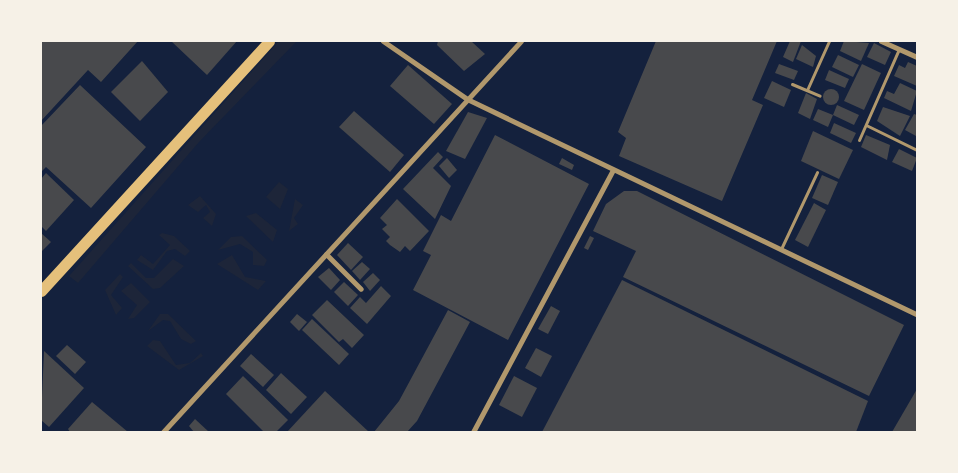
<!DOCTYPE html>
<style>
body{margin:0}
#map{position:relative;width:958px;height:473px;overflow:hidden;background:#14213d;font-family:"Work Sans",sans-serif}
div>[style]{position:absolute}
[style*='--x']{left:calc(var(--x)*1px);top:calc(var(--y)*1px);width:calc(var(--w)*1px);rotate:calc(var(--a)*1deg)}
.green>*{inset:0;background:#1d2539}
.building>*{inset:0;background:#48494c}
.round{border-radius:50%}
.service>*{height:3px;margin:-1.5px;padding:0 1.5px;transform-origin:1.5px;border-radius:1.5px;background:#b1986c}
.minor>*{height:5px;margin:-2.5px;padding:0 2.5px;transform-origin:2.5px;border-radius:2.5px;background:#b1986c}
.trunk>*{height:11px;margin:-5.5px;padding:0 5.5px;transform-origin:5.5px;border-radius:5.5px;background:#e5c07b}
span{translate:-50% -50%;white-space:nowrap;text-align:center;line-height:1.15;-webkit-text-stroke:4.5px #f6f1e7;paint-order:stroke}
.frame{position:absolute;inset:0;border:42px solid #f6f1e7;pointer-events:none}
</style>
<div id="map">
<div class="green">
<i style="clip-path:polygon(279px 41px,297px 41px,199px 142px,78px 283px,69px 276px)"></i>
<i style="clip-path:polygon(279px 182px,288px 189px,280px 209px,266px 197px)"></i>
<i style="clip-path:polygon(200px 196px,216px 214px,212px 226px,203px 218px,210px 212px,206px 205px,198px 212px,188px 205px)"></i>
<i style="clip-path:polygon(295px 199px,303px 205px,294px 218px,298px 224px,289px 231px)"></i>
<i style="clip-path:polygon(256px 213px,277px 230px,273px 242px,246px 216px)"></i>
<i style="clip-path:polygon(162px 233px,174px 236px,190px 251px,185px 256px,175px 249px,167px 251px,153px 270px,137px 260px,141px 255px,153px 264px,170px 245px,159px 235px)"></i>
<i style="clip-path:polygon(242px 236px,267px 260px,264px 266px,253px 265px,253px 252px,240px 244px,218px 250px,231px 237px)"></i>
<i style="clip-path:polygon(232px 255px,245px 277px,266px 281px,258px 290px,217px 264px)"></i>
<i style="clip-path:polygon(173px 259px,184px 266px,160px 288px,153px 289px,128px 266px,131px 263px,146px 278px,154px 278px)"></i>
<i style="clip-path:polygon(120px 274px,123px 277px,111px 295px,122px 308px,116px 315px,105px 290px)"></i>
<i style="clip-path:polygon(131px 283px,150px 302px,134px 318px,128px 319px,137px 305px,121px 291px)"></i>
<i style="clip-path:polygon(160px 314px,168px 314px,196px 341px,191px 344px,181px 339px,170px 321px,163px 320px,148px 331px)"></i>
<i style="clip-path:polygon(153px 340px,160px 341px,176px 365px,190px 363px,201px 353px,203px 356px,179px 370px,147px 346px)"></i>
</div>
<div class="building">
<i style="clip-path:polygon(41px 41px,138px 41px,101px 82px,88px 70px,41px 121px)"></i>
<i style="clip-path:polygon(171px 41px,237px 41px,207px 75px)"></i>
<i style="clip-path:polygon(438px 41px,471px 41px,485px 54px,464px 71px,437px 45px)"></i>
<i style="clip-path:polygon(656px 41px,777px 41px,752px 100px,763px 105px,722px 201px,619px 156px,626px 138px,618px 132px)"></i>
<i style="clip-path:polygon(790px 41px,801px 41px,793px 62px,783px 57px)"></i>
<i style="clip-path:polygon(844px 41px,869px 43px,861px 61px,840px 51px)"></i>
<i style="clip-path:polygon(874px 43px,891px 52px,885px 65px,867px 57px)"></i>
<i style="clip-path:polygon(802px 45px,816px 56px,813px 67px,796px 59px)"></i>
<i style="clip-path:polygon(838px 55px,859px 65px,853px 77px,832px 67px)"></i>
<i style="clip-path:polygon(142px 61px,168px 92px,140px 121px,111px 92px)"></i>
<i style="clip-path:polygon(908px 62px,917px 66px,917px 86px,894px 76px,899px 65px,905px 68px)"></i>
<i style="clip-path:polygon(779px 64px,798px 71px,794px 80px,775px 73px)"></i>
<i style="clip-path:polygon(862px 64px,881px 73px,864px 110px,844px 101px)"></i>
<i style="clip-path:polygon(408px 65px,452px 104px,434px 124px,390px 86px)"></i>
<i style="clip-path:polygon(829px 70px,849px 79px,845px 88px,825px 80px)"></i>
<i style="clip-path:polygon(772px 81px,791px 90px,784px 107px,764px 98px)"></i>
<i style="clip-path:polygon(900px 83px,917px 91px,911px 111px,884px 98px,887px 91px,894px 94px)"></i>
<i style="clip-path:polygon(80px 85px,146px 147px,91px 208px,46px 167px,41px 172px,41px 126px)"></i>
<i class="round" style="left:823px;top:89px;width:16px;height:16px"></i>
<i style="clip-path:polygon(806px 93px,817px 99px,810px 119px,798px 113px)"></i>
<i style="clip-path:polygon(837px 105px,859px 115px,854px 125px,833px 115px)"></i>
<i style="clip-path:polygon(883px 107px,910px 116px,900px 136px,877px 121px)"></i>
<i style="clip-path:polygon(818px 109px,833px 115px,828px 127px,813px 120px)"></i>
<i style="clip-path:polygon(354px 111px,404px 155px,390px 172px,339px 127px)"></i>
<i style="clip-path:polygon(468px 112px,487px 118px,465px 159px,446px 151px)"></i>
<i style="clip-path:polygon(914px 114px,917px 115px,916px 136px,905px 130px)"></i>
<i style="clip-path:polygon(834px 123px,856px 133px,851px 143px,830px 133px)"></i>
<i style="clip-path:polygon(813px 131px,853px 150px,839px 179px,801px 161px)"></i>
<i style="clip-path:polygon(495px 135px,589px 184px,508px 340px,413px 290px,431px 255px,423px 251px,441px 215px,451px 221px)"></i>
<i style="clip-path:polygon(866px 135px,890px 145px,887px 160px,861px 147px)"></i>
<i style="clip-path:polygon(899px 149px,917px 158px,912px 171px,892px 162px)"></i>
<i style="clip-path:polygon(438px 152px,443px 157px,433px 168px,451px 186px,435px 219px,403px 189px)"></i>
<i style="clip-path:polygon(447px 158px,457px 170px,449px 178px,439px 166px)"></i>
<i style="clip-path:polygon(562px 158px,574px 165px,572px 170px,559px 164px)"></i>
<i style="clip-path:polygon(46px 173px,74px 200px,46px 231px,41px 226px,41px 179px)"></i>
<i style="clip-path:polygon(822px 175px,838px 182px,828px 205px,812px 198px)"></i>
<i style="clip-path:polygon(624px 191px,637px 191px,904px 325px,869px 396px,623px 277px,636px 251px,593px 231px,606px 204px)"></i>
<i style="clip-path:polygon(397px 199px,429px 231px,410px 251px,405px 246px,400px 252px,390px 245px,386px 241px,390px 237px,382px 229px,387px 225px,380px 218px)"></i>
<i style="clip-path:polygon(814px 203px,826px 210px,808px 247px,795px 240px)"></i>
<i style="clip-path:polygon(41px 233px,51px 242px,41px 252px)"></i>
<i style="clip-path:polygon(590px 236px,594px 238px,588px 250px,584px 248px)"></i>
<i style="clip-path:polygon(348px 243px,363px 257px,351px 270px,337px 255px)"></i>
<i style="clip-path:polygon(362px 262px,370px 269px,360px 280px,352px 271px)"></i>
<i style="clip-path:polygon(329px 268px,340px 280px,331px 290px,318px 277px)"></i>
<i style="clip-path:polygon(373px 273px,380px 280px,370px 291px,363px 282px)"></i>
<i style="clip-path:polygon(622px 280px,868px 401px,856px 432px,542px 432px)"></i>
<i style="clip-path:polygon(344px 282px,358px 295px,348px 306px,334px 292px)"></i>
<i style="clip-path:polygon(381px 286px,391px 296px,367px 324px,350px 308px,360px 297px,366px 303px)"></i>
<i style="clip-path:polygon(327px 300px,364px 335px,352px 348px,343px 339px,339px 342px,312px 315px)"></i>
<i style="clip-path:polygon(551px 306px,560px 311px,548px 334px,538px 329px)"></i>
<i style="clip-path:polygon(448px 310px,470px 322px,417px 421px,407px 432px,374px 432px,399px 401px)"></i>
<i style="clip-path:polygon(297px 314px,307px 322px,299px 331px,290px 322px)"></i>
<i style="clip-path:polygon(312px 319px,349px 354px,339px 365px,302px 330px)"></i>
<i style="clip-path:polygon(67px 345px,86px 362px,75px 374px,56px 356px)"></i>
<i style="clip-path:polygon(536px 348px,552px 356px,541px 377px,525px 368px)"></i>
<i style="clip-path:polygon(44px 351px,84px 388px,49px 427px,41px 420px)"></i>
<i style="clip-path:polygon(251px 354px,274px 375px,263px 387px,240px 366px)"></i>
<i style="clip-path:polygon(281px 373px,307px 397px,291px 414px,266px 390px)"></i>
<i style="clip-path:polygon(243px 376px,288px 420px,276px 432px,264px 432px,226px 394px)"></i>
<i style="clip-path:polygon(514px 376px,537px 388px,522px 417px,499px 405px)"></i>
<i style="clip-path:polygon(917px 389px,917px 432px,892px 432px)"></i>
<i style="clip-path:polygon(325px 391px,369px 432px,287px 432px)"></i>
<i style="clip-path:polygon(92px 402px,128px 432px,70px 432px,68px 429px)"></i>
<i style="clip-path:polygon(195px 419px,209px 432px,194px 432px,189px 426px)"></i>
</div>
<div class="service">
<i style="--x:792;--y:84;--w:30;--a:23"></i>
<i style="--x:807;--y:90;--w:54;--a:-65.8"></i>
<i style="--x:866;--y:125;--w:57;--a:26.1"></i>
<i style="--x:859;--y:140;--w:99;--a:-66.3"></i>
<i style="--x:781;--y:249;--w:85;--a:-64.9"></i>
</div>
<div class="minor">
<i style="--x:383;--y:41;--w:102;--a:34.6"></i>
<i style="--x:467;--y:99;--w:499;--a:25.6"></i>
<i style="--x:881;--y:41;--w:39;--a:24"></i>
<i style="--x:326;--y:254;--w:49;--a:45"></i>
<i style="--x:163;--y:432;--w:530;--a:-47.52"></i>
<i style="--x:473;--y:432;--w:297;--a:-61.9"></i>
</div>
<div class="trunk">
<i style="--x:41;--y:291;--w:338;--a:-47.6"></i>
</div>
<div class="frame"></div>
</div>
